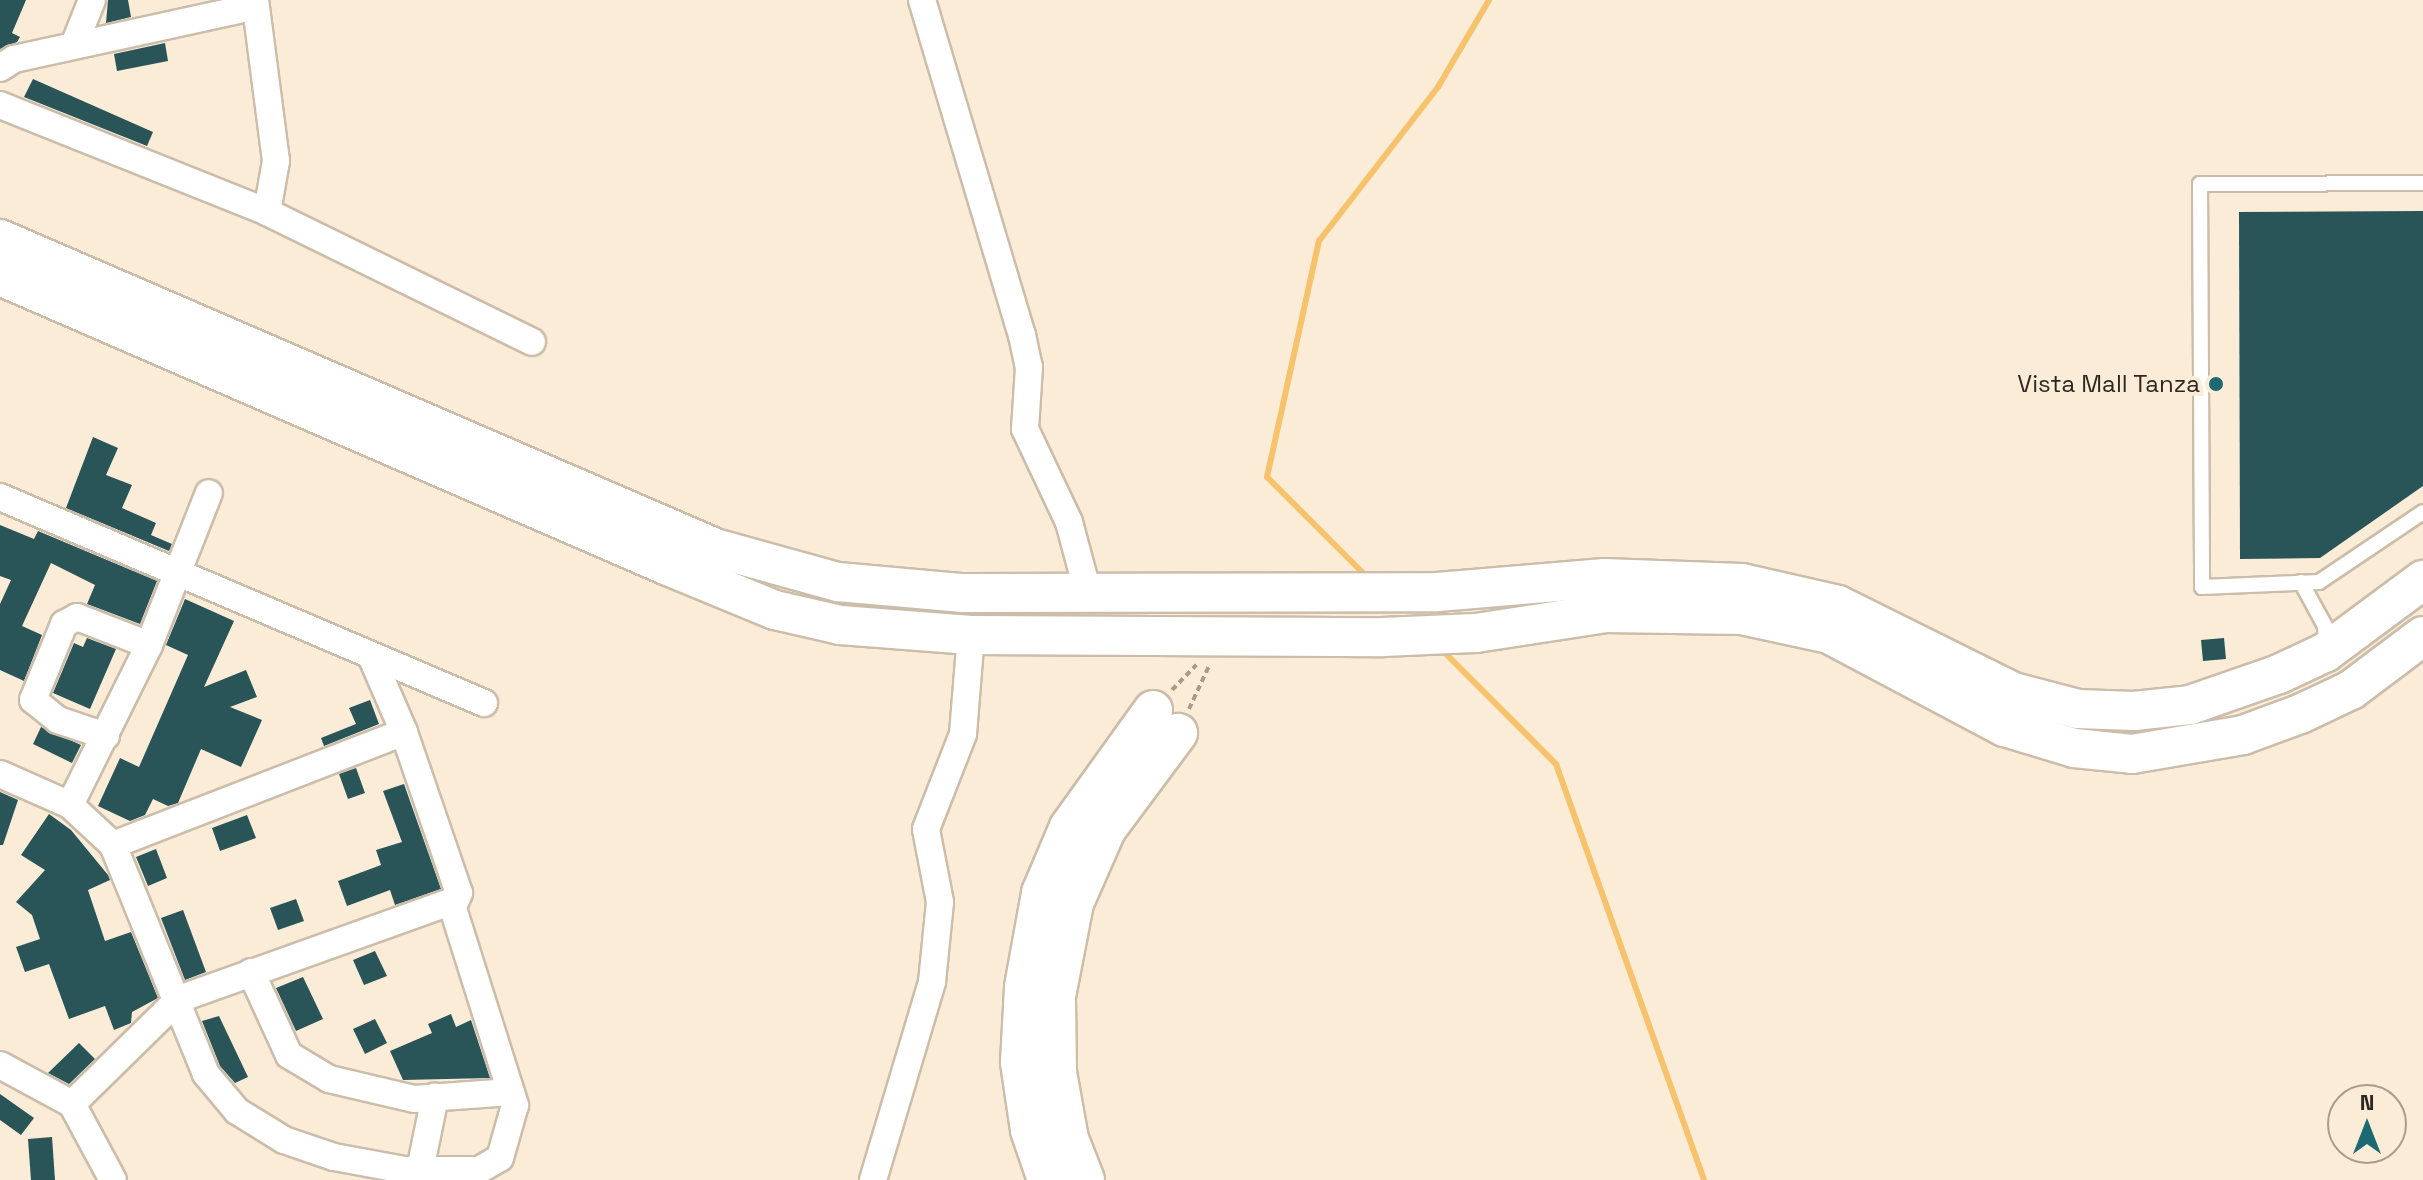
<!DOCTYPE html>
<style>
body{margin:0}
#map{position:relative;width:2423px;height:1180px;overflow:hidden;background:#faecd7;font-family:"Space Grotesk",sans-serif}
div>[style]{position:absolute}
[style*='--x']{left:calc(var(--x)*1px);top:calc(var(--y)*1px);width:calc(var(--w)*1px);rotate:calc(var(--a)*1deg)}
.stream>*{height:6px;margin:-3px;padding:0 3px;transform-origin:3px;border-radius:3px;background:#f6c26b}
.building>*{inset:0;background:#295458}
.path>*{height:4px;margin-top:-2px;transform-origin:0;background:repeating-linear-gradient(90deg,#a69c8c 0 6px,transparent 0 10px)}
.roads{filter:drop-shadow(2px 0 #cbbda9) drop-shadow(-2px 0 #cbbda9) drop-shadow(0 2px #cbbda9) drop-shadow(0 -2px #cbbda9)}
.lane>*{height:14px;margin:-7px;padding:0 7px;transform-origin:7px;border-radius:7px;background:#fff}
.street>*{height:26px;margin:-13px;padding:0 13px;transform-origin:13px;border-radius:13px;background:#fff}
.secondary>*{height:38px;margin:-19px;padding:0 19px;transform-origin:19px;border-radius:19px;background:#fff}
.dots>*{width:22px;height:22px;translate:-50% -50%;box-sizing:border-box;border:4px solid #faecd7;border-radius:50%}
span{translate:-50% -50%;white-space:nowrap;text-align:center;line-height:1.15;-webkit-text-stroke:8px #faecd7;paint-order:stroke}
.poi-label{font-size:24px;color:#2c271f}
.right{translate:-100% -50%;text-align:right}
.north{position:absolute;left:2327px;top:1084px;width:80px;height:80px;box-sizing:border-box;background:#faecd7;border:2px solid #a89d8d;border-radius:50%;rotate:0deg;font-size:22px;font-weight:700;line-height:32px;text-align:center;color:#2c271f}
.north::after{content:'';display:block;margin:auto;width:28px;height:36px;background:#1d6971;clip-path:polygon(50% 0,100% 100%,50% 72%,0 100%)}
</style>
<div id="map">
<div class="stream">
<i style="--x:1367;--y:577;--w:141;--a:-135"></i>
<i style="--x:1267;--y:477;--w:242;--a:-77.6"></i>
<i style="--x:1319;--y:241;--w:195;--a:-52.3"></i>
<i style="--x:1438;--y:87;--w:101;--a:-59.6"></i>
<i style="--x:1441;--y:649;--w:163;--a:45"></i>
<i style="--x:1556;--y:764;--w:442;--a:70.4"></i>
</div>
<div class="building">
<i style="clip-path:polygon(0 0,26px 0,12px 33px,20px 37px,17px 42px,0 49px)"></i>
<i style="clip-path:polygon(108px 0,128px 0,131px 17px,106px 23px)"></i>
<i style="clip-path:polygon(165px 43px,168px 61px,117px 71px,114px 54px)"></i>
<i style="clip-path:polygon(33px 79px,153px 132px,147px 146px,24px 97px)"></i>
<i style="clip-path:polygon(2423px 211px,2423px 486px,2320px 558px,2240px 559px,2239px 212px)"></i>
<i style="clip-path:polygon(93px 437px,118px 448px,106px 475px,132px 485px,122px 508px,156px 523px,151px 535px,172px 544px,169px 551px,66px 508px)"></i>
<i style="clip-path:polygon(0 525px,34px 539px,38px 531px,157px 581px,140px 624px,87px 604px,95px 585px,51px 563px,22px 626px,42px 635px,24px 681px,0 670px,0 604px,11px 580px,0 576px)"></i>
<i style="clip-path:polygon(185px 599px,234px 621px,204px 687px,246px 670px,257px 697px,230px 707px,262px 720px,241px 767px,201px 749px,178px 803px,168px 806px,153px 799px,145px 815px,130px 821px,98px 806px,120px 758px,139px 767px,188px 655px,166px 645px)"></i>
<i style="clip-path:polygon(87px 638px,116px 649px,90px 709px,53px 693px,74px 643px,83px 647px)"></i>
<i style="clip-path:polygon(2224px 638px,2226px 659px,2203px 661px,2201px 640px)"></i>
<i style="clip-path:polygon(370px 700px,379px 724px,324px 746px,321px 738px,356px 724px,349px 708px)"></i>
<i style="clip-path:polygon(41px 727px,81px 745px,72px 763px,33px 744px)"></i>
<i style="clip-path:polygon(356px 768px,365px 793px,348px 799px,339px 774px)"></i>
<i style="clip-path:polygon(404px 784px,441px 889px,395px 905px,390px 890px,347px 906px,338px 881px,381px 865px,376px 850px,402px 842px,383px 791px)"></i>
<i style="clip-path:polygon(0 792px,18px 800px,3px 845px,0 845px)"></i>
<i style="clip-path:polygon(49px 814px,71px 830px,108px 875px,110px 880px,88px 890px,105px 941px,131px 932px,158px 998px,132px 1012px,131px 1023px,114px 1030px,105px 1006px,69px 1019px,49px 964px,25px 972px,16px 947px,40px 939px,32px 915px,16px 902px,45px 870px,21px 855px)"></i>
<i style="clip-path:polygon(247px 815px,256px 838px,220px 851px,212px 828px)"></i>
<i style="clip-path:polygon(156px 849px,167px 878px,148px 886px,136px 857px)"></i>
<i style="clip-path:polygon(296px 899px,304px 921px,278px 930px,270px 908px)"></i>
<i style="clip-path:polygon(183px 910px,206px 972px,185px 980px,161px 918px)"></i>
<i style="clip-path:polygon(375px 951px,387px 976px,364px 985px,353px 960px)"></i>
<i style="clip-path:polygon(303px 977px,323px 1019px,296px 1031px,276px 988px)"></i>
<i style="clip-path:polygon(451px 1014px,456px 1027px,471px 1020px,490px 1078px,403px 1080px,390px 1051px,432px 1033px,428px 1024px)"></i>
<i style="clip-path:polygon(219px 1016px,248px 1077px,235px 1083px,220px 1066px,202px 1021px)"></i>
<i style="clip-path:polygon(375px 1019px,387px 1043px,365px 1054px,353px 1029px)"></i>
<i style="clip-path:polygon(79px 1043px,95px 1059px,69px 1084px,48px 1073px)"></i>
<i style="clip-path:polygon(0 1094px,34px 1118px,21px 1135px,0 1120px)"></i>
<i style="clip-path:polygon(52px 1137px,55px 1180px,31px 1180px,28px 1139px)"></i>
</div>
<div class="path">
<i style="--x:1172;--y:690;--w:35;--a:-46"></i>
<i style="--x:1189;--y:709;--w:47;--a:-65.1"></i>
</div>
<div class="roads">
<div class="lane">
<i style="--x:2423;--y:183;--w:223;--a:179.7"></i>
<i style="--x:2200;--y:184;--w:403;--a:89.7"></i>
<i style="--x:2202;--y:587;--w:117;--a:-2.4"></i>
<i style="--x:2319;--y:582;--w:125;--a:-33.9"></i>
<i style="--x:2301;--y:582;--w:50;--a:61.4"></i>
<i style="--x:2325;--y:626;--w:21;--a:87"></i>
</div>
<div class="street">
<i style="--x:922;--y:0;--w:350;--a:73.4"></i>
<i style="--x:1022;--y:335;--w:33;--a:78"></i>
<i style="--x:1029;--y:367;--w:62;--a:93.7"></i>
<i style="--x:1025;--y:429;--w:103;--a:64.7"></i>
<i style="--x:1069;--y:522;--w:73;--a:75"></i>
<i style="--x:74;--y:45;--w:48;--a:-68.2"></i>
<i style="--x:0;--y:68;--w:17;--a:-33"></i>
<i style="--x:14;--y:59;--w:245;--a:-12.3"></i>
<i style="--x:0;--y:105;--w:288;--a:21.8"></i>
<i style="--x:267;--y:212;--w:52;--a:-80"></i>
<i style="--x:276;--y:161;--w:162;--a:-97.4"></i>
<i style="--x:267;--y:212;--w:295;--a:26.1"></i>
<i style="--x:0;--y:497;--w:526;--a:23.06"></i>
<i style="--x:106;--y:736;--w:51;--a:-161.6"></i>
<i style="--x:58;--y:720;--w:32;--a:-141"></i>
<i style="--x:33;--y:700;--w:82;--a:-67.8"></i>
<i style="--x:64;--y:624;--w:15;--a:-28"></i>
<i style="--x:77;--y:617;--w:77;--a:21.3"></i>
<i style="--x:0;--y:774;--w:77;--a:23.9"></i>
<i style="--x:70;--y:805;--w:59;--a:42.9"></i>
<i style="--x:113;--y:845;--w:247;--a:67.9"></i>
<i style="--x:206;--y:1074;--w:48;--a:50"></i>
<i style="--x:237;--y:1111;--w:55;--a:31.7"></i>
<i style="--x:284;--y:1140;--w:53;--a:18.8"></i>
<i style="--x:334;--y:1157;--w:72;--a:10.4"></i>
<i style="--x:405;--y:1170;--w:74;--a:0"></i>
<i style="--x:479;--y:1170;--w:24;--a:-30"></i>
<i style="--x:500;--y:1158;--w:55;--a:-74.2"></i>
<i style="--x:515;--y:1105;--w:210;--a:-107.5"></i>
<i style="--x:70;--y:805;--w:178;--a:-63.7"></i>
<i style="--x:149;--y:645;--w:163;--a:-68.5"></i>
<i style="--x:113;--y:845;--w:312;--a:-21.2"></i>
<i style="--x:251;--y:972;--w:91;--a:65.4"></i>
<i style="--x:289;--y:1055;--w:47;--a:31"></i>
<i style="--x:329;--y:1079;--w:87;--a:13.2"></i>
<i style="--x:414;--y:1099;--w:97;--a:-4.1"></i>
<i style="--x:0;--y:1065;--w:82;--a:28.4"></i>
<i style="--x:72;--y:1104;--w:86;--a:61.7"></i>
<i style="--x:72;--y:1104;--w:150;--a:-44.5"></i>
<i style="--x:179;--y:999;--w:294;--a:-19.7"></i>
<i style="--x:456;--y:900;--w:8;--a:-67"></i>
<i style="--x:459;--y:893;--w:170;--a:-108.9"></i>
<i style="--x:404;--y:732;--w:81;--a:-113.4"></i>
<i style="--x:420;--y:1170;--w:75;--a:-78.4"></i>
<i style="--x:873;--y:1180;--w:207;--a:-73.4"></i>
<i style="--x:932;--y:982;--w:80;--a:-84.3"></i>
<i style="--x:940;--y:902;--w:74;--a:-100.9"></i>
<i style="--x:926;--y:829;--w:102;--a:-68.7"></i>
<i style="--x:963;--y:734;--w:99;--a:-85.4"></i>
</div>
<div class="secondary">
<i style="--x:0;--y:239;--w:779;--a:23.37"></i>
<i style="--x:715;--y:548;--w:128;--a:15.5"></i>
<i style="--x:838;--y:582;--w:123;--a:5.1"></i>
<i style="--x:961;--y:593;--w:476;--a:-0.1"></i>
<i style="--x:1437;--y:592;--w:168;--a:-4.8"></i>
<i style="--x:1604;--y:578;--w:138;--a:2.1"></i>
<i style="--x:1742;--y:583;--w:98;--a:12.9"></i>
<i style="--x:1838;--y:605;--w:195;--a:26.4"></i>
<i style="--x:2013;--y:692;--w:67;--a:14.7"></i>
<i style="--x:2078;--y:709;--w:56;--a:2"></i>
<i style="--x:2134;--y:711;--w:56;--a:-6.1"></i>
<i style="--x:2190;--y:705;--w:94;--a:-19.2"></i>
<i style="--x:2279;--y:674;--w:52;--a:-25.1"></i>
<i style="--x:2326;--y:652;--w:121;--a:-36.6"></i>
<i style="--x:0;--y:276;--w:728;--a:23.47"></i>
<i style="--x:668;--y:566;--w:116;--a:22.4"></i>
<i style="--x:775;--y:610;--w:67;--a:13"></i>
<i style="--x:840;--y:625;--w:131;--a:4.4"></i>
<i style="--x:971;--y:635;--w:412;--a:0.3"></i>
<i style="--x:1383;--y:637;--w:93;--a:-2.5"></i>
<i style="--x:1476;--y:633;--w:132;--a:-8.7"></i>
<i style="--x:1606;--y:613;--w:135;--a:0.8"></i>
<i style="--x:1741;--y:615;--w:90;--a:12.2"></i>
<i style="--x:1829;--y:634;--w:199;--a:27.9"></i>
<i style="--x:2005;--y:727;--w:72;--a:16.9"></i>
<i style="--x:2074;--y:748;--w:58;--a:5.9"></i>
<i style="--x:2132;--y:754;--w:113;--a:-9.7"></i>
<i style="--x:2243;--y:735;--w:61;--a:-20.2"></i>
<i style="--x:2300;--y:714;--w:56;--a:-25.2"></i>
<i style="--x:2351;--y:690;--w:90;--a:-36.9"></i>
<i style="--x:1047;--y:1180;--w:53;--a:-108.8"></i>
<i style="--x:1030;--y:1130;--w:69;--a:-98.4"></i>
<i style="--x:1020;--y:1062;--w:75;--a:-86.9"></i>
<i style="--x:1024;--y:987;--w:96;--a:-79.7"></i>
<i style="--x:1041;--y:893;--w:72;--a:-67"></i>
<i style="--x:1069;--y:827;--w:144;--a:-54.3"></i>
<i style="--x:1085;--y:1180;--w:44;--a:-111.3"></i>
<i style="--x:1069;--y:1139;--w:68;--a:-100.2"></i>
<i style="--x:1057;--y:1072;--w:76;--a:-90.8"></i>
<i style="--x:1056;--y:996;--w:95;--a:-79"></i>
<i style="--x:1074;--y:903;--w:80;--a:-66.3"></i>
<i style="--x:1106;--y:830;--w:121;--a:-53.4"></i>
</div>
</div>
<div class="dots">
<i style="left:2216px;top:384px;background:#1d6971"></i>
</div>
<div class="poi-label">
<span class="right" style="left:2200px;top:384px">Vista Mall Tanza</span>
</div>
<div class="north">N</div>
</div>
